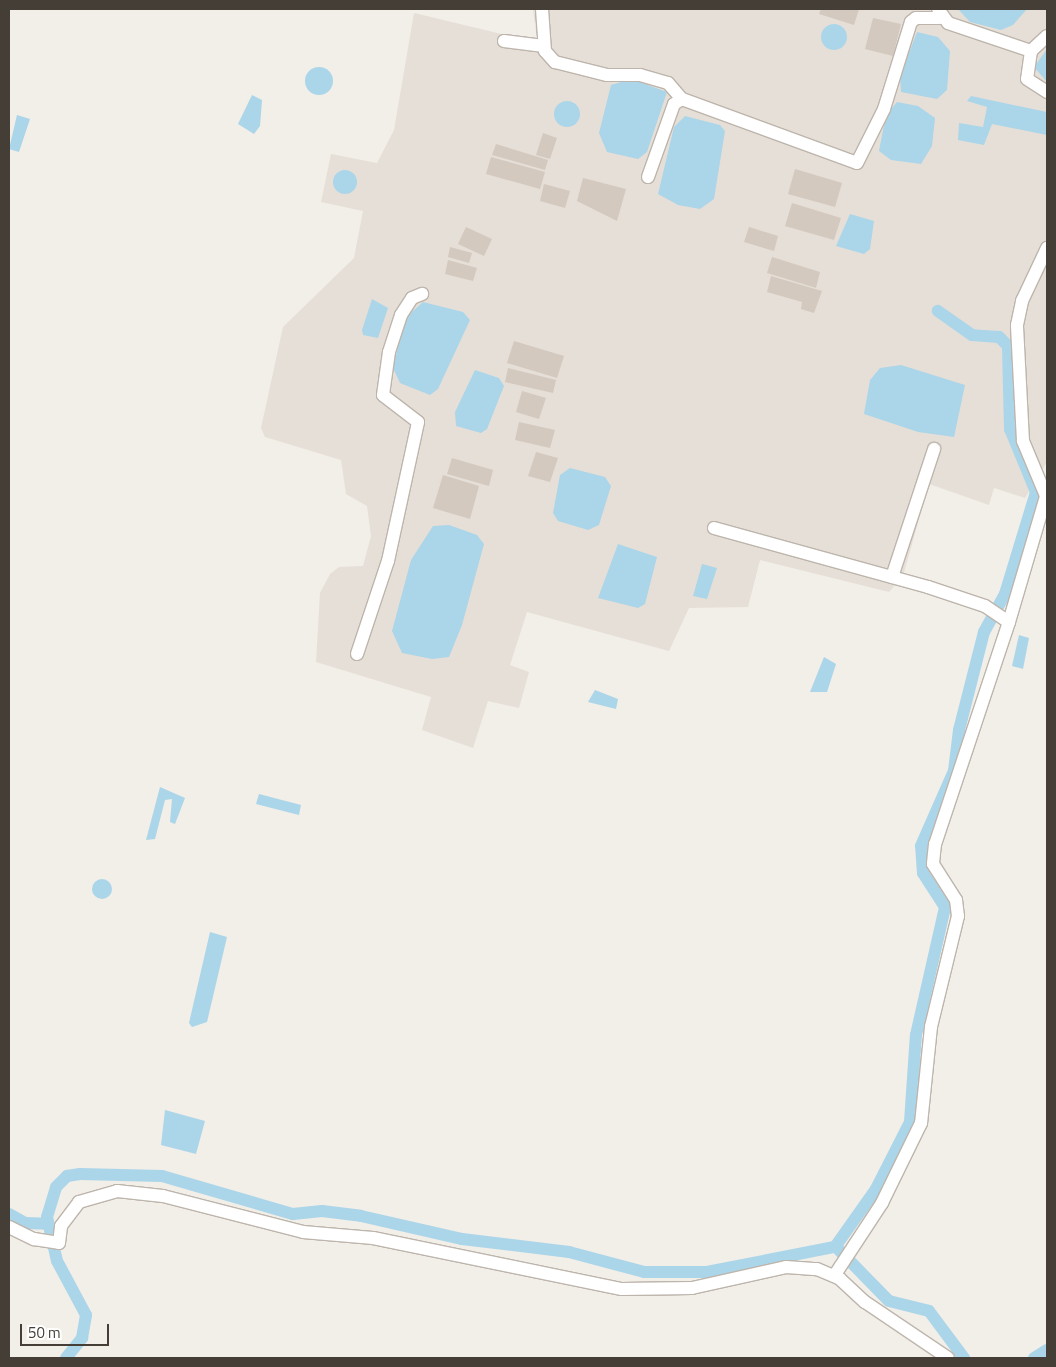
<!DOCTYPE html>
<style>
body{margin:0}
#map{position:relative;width:1056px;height:1367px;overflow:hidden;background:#f2eee8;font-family:"Titillium Web",sans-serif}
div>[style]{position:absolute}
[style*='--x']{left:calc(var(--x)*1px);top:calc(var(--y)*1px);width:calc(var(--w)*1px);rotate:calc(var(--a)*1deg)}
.residential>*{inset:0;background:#e6dfd7}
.water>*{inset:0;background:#abd5e9}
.round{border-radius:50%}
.canal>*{height:12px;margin:-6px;padding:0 6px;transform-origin:6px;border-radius:6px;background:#abd5e9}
.building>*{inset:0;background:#d3c9bf}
.roads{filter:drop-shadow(1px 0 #bdb5ac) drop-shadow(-1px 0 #bdb5ac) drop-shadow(0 1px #bdb5ac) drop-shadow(0 -1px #bdb5ac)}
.street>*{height:12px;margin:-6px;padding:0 6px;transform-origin:6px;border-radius:6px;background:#fff}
span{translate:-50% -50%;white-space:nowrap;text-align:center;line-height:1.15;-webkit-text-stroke:4px #fff;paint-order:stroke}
.frame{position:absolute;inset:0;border:10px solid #453e37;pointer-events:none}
.scale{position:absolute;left:20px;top:1324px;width:89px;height:22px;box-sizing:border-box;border:2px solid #453e37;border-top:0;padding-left:6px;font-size:15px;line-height:18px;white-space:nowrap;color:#453e37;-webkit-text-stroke:4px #fff;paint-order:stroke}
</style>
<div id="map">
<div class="residential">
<i style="clip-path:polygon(533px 9px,1047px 9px,1047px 462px,1025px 498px,994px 488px,989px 505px,929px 484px,903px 576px,889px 592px,760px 560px,748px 607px,689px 608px,669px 651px,527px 612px,510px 665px,529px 672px,519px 708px,488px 701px,473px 748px,422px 730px,431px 697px,316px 662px,320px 593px,330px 574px,339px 567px,363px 566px,371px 536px,367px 506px,346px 494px,341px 460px,265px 437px,261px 428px,283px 327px,354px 258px,363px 211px,321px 202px,331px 154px,377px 163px,394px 130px,414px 13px,531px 41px,537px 39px)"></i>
</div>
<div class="water">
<i style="clip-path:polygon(958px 9px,1027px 9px,1013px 25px,1001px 30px,970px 22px)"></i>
<i class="round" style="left:821px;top:24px;width:26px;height:26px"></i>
<i style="clip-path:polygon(917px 32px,938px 37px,950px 51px,947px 90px,937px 99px,901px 92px,900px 76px)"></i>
<i style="clip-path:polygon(1047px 49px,1047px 82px,1034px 67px)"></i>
<i class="round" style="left:305px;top:67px;width:28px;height:28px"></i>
<i style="clip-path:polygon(631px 79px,667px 92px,647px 152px,638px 159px,607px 152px,599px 133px,611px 85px)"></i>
<i style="clip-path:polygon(252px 95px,262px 100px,260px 126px,254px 134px,238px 124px)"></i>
<i style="clip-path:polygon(971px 96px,1047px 112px,1047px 135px,992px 124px,984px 145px,958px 140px,959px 123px,983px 127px,987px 107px,967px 101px)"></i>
<i class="round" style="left:554px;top:101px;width:26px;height:26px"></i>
<i style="clip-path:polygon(897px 102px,918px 106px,935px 118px,932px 146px,921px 164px,891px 160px,879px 151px,886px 115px)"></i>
<i style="clip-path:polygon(17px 115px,30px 119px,19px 152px,9px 149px)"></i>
<i style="clip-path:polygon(685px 116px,720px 125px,725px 131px,714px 199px,700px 209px,678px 205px,658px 194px,674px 127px)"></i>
<i class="round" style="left:333px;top:170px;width:24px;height:24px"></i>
<i style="clip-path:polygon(850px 214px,874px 221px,870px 249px,864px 254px,836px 246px)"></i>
<i style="clip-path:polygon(372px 299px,388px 308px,378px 338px,363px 335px,362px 330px)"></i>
<i style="clip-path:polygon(423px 302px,463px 312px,470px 320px,438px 389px,430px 395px,400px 383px,393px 368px,405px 318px)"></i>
<i style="clip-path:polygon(901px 365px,965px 385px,954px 437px,918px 432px,864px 414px,870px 380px,880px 368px)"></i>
<i style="clip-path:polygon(475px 370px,499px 378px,504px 386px,487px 429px,481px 433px,456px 426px,455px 412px)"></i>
<i style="clip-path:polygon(570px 468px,605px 477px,611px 486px,599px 525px,588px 530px,558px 521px,553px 513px,560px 475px)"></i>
<i style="clip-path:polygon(449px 525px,477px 535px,484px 544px,462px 625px,449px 657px,432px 659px,402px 653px,392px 631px,411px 560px,433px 526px)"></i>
<i style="clip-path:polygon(618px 544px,657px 557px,645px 604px,638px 608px,598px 598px)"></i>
<i style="clip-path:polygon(702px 564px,717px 568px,707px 599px,693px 596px)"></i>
<i style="clip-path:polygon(1019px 635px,1029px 638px,1023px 669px,1012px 666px)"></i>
<i style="clip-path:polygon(824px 657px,836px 664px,827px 692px,810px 692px)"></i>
<i style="clip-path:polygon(595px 690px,618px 699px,616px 709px,588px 702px)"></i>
<i style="clip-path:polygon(160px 787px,185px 798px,175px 824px,170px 822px,172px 799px,165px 800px,155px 839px,146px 840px)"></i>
<i style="clip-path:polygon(259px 794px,301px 805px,299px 815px,256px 804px)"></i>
<i class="round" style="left:92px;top:879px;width:20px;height:20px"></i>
<i style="clip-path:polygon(210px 932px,227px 937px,207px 1022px,192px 1027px,189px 1023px)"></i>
<i style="clip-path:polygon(165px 1110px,205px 1121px,196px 1154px,161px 1145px)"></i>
</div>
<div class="canal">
<i style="--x:9;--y:1214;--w:18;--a:29"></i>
<i style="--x:25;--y:1223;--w:23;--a:2"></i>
<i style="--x:839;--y:1250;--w:71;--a:45.6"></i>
<i style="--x:889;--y:1301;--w:41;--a:14"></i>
<i style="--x:929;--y:1311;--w:59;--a:53.3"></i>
<i style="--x:66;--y:1358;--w:26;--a:-51"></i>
<i style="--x:82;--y:1338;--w:23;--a:-80"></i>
<i style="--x:86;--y:1315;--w:61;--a:-118.2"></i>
<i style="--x:57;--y:1261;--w:45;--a:-102.8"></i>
<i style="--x:47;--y:1217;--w:31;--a:-73"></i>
<i style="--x:56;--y:1187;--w:16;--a:-45"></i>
<i style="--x:67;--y:1176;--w:13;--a:-9"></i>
<i style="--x:80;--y:1174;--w:82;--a:1.4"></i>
<i style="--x:162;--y:1176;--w:136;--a:16.2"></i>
<i style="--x:293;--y:1214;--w:29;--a:-6"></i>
<i style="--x:322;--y:1211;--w:39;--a:7"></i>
<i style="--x:361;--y:1216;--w:104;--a:12.8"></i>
<i style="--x:462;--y:1239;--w:108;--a:6.9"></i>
<i style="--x:569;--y:1252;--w:78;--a:14.9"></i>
<i style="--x:644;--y:1272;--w:63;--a:0"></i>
<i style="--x:707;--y:1272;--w:130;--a:-11.1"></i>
<i style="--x:835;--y:1247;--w:71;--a:-54.7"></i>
<i style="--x:876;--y:1189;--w:75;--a:-63.1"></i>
<i style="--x:910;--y:1122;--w:87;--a:-86.1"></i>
<i style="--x:916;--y:1035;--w:131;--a:-77.2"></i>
<i style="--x:945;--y:907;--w:40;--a:-122.9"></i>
<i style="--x:923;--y:873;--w:27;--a:-94"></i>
<i style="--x:921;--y:846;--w:82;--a:-66.3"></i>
<i style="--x:954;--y:771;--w:41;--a:-83"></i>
<i style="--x:959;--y:730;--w:101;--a:-75.7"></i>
<i style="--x:984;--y:632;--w:43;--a:-61.1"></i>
<i style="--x:1005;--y:594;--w:107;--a:-73.1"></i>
<i style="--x:1036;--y:492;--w:68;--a:-112.4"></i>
<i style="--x:1010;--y:429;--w:83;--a:-91.4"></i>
<i style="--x:1008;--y:346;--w:13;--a:-135"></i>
<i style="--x:999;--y:337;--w:27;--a:-176"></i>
<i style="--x:972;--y:335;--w:42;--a:-144.8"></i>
<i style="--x:1034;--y:1358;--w:15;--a:-32"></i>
</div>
<div class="building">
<i style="clip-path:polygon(821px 9px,859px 9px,854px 25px,819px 14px)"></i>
<i style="clip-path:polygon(873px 18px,901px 24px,893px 56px,865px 49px)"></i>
<i style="clip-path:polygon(543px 133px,557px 138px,550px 159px,536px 155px)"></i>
<i style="clip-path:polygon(496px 144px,548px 160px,545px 170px,492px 155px)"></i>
<i style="clip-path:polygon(491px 157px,545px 172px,540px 189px,486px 174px)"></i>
<i style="clip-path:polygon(795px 169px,842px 183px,835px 207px,788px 194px)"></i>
<i style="clip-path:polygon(583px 178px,626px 189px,617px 221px,577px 201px)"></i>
<i style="clip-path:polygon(544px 184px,570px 191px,565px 208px,540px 201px)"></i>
<i style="clip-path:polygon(792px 203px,841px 218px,834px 240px,785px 226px)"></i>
<i style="clip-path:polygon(466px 227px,492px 239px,484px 256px,458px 244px)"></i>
<i style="clip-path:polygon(749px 227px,778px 236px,774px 251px,744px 242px)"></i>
<i style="clip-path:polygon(450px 247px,472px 253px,469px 263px,448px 257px)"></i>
<i style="clip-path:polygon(772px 257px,820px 272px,816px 288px,767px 273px)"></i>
<i style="clip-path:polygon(448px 260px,477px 268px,473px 281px,445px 274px)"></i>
<i style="clip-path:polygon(771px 276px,822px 291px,814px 313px,801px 309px,802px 302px,767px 292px)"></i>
<i style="clip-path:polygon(514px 341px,564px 356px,557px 378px,507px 363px)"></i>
<i style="clip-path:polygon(508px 368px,556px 380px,553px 393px,505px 382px)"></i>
<i style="clip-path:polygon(522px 391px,546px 398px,539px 419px,516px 412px)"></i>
<i style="clip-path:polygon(519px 422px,555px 430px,550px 448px,515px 440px)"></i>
<i style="clip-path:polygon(536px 452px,558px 458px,550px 482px,528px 476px)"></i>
<i style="clip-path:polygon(452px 458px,493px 470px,489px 486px,447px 474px)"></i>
<i style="clip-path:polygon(443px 475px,479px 486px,470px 519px,433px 508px)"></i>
</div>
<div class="roads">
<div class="street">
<i style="--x:542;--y:9;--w:42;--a:85.9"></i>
<i style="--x:545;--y:51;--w:15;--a:48"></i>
<i style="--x:555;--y:62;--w:54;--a:14"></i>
<i style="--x:607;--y:75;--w:33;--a:0"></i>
<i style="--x:640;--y:75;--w:29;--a:16"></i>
<i style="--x:668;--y:83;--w:21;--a:49"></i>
<i style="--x:938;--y:9;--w:17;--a:54"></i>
<i style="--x:948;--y:23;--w:88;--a:18.6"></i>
<i style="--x:1047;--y:36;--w:22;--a:137"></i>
<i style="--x:1031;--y:51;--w:28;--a:98"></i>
<i style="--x:1027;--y:79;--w:24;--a:33"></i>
<i style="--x:504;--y:41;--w:40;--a:7.1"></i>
<i style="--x:648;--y:177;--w:77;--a:-70.4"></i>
<i style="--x:674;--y:104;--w:9;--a:-32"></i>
<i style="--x:682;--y:99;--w:186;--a:20.1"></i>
<i style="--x:857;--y:163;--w:60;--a:-63.4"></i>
<i style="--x:884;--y:109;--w:91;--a:-72.8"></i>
<i style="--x:911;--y:22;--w:6;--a:-39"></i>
<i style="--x:916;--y:18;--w:24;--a:0"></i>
<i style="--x:714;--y:528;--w:222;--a:15.4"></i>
<i style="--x:928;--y:587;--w:60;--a:18.4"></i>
<i style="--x:985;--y:606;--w:29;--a:34"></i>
<i style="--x:1009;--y:622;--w:234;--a:108.4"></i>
<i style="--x:935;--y:844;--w:20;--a:96"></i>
<i style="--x:933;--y:864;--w:43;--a:57.4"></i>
<i style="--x:956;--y:900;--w:16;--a:83"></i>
<i style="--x:958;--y:916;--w:114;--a:103.7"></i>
<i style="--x:931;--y:1027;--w:97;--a:95.9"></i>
<i style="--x:921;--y:1123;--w:89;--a:116"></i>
<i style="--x:882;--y:1203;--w:87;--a:123.3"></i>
<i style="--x:892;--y:577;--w:135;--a:-71.8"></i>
<i style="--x:1009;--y:622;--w:131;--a:-73.6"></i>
<i style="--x:1046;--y:496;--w:60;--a:-112.7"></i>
<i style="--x:1023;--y:441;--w:116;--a:-93"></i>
<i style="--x:1017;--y:325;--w:25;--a:-78"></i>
<i style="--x:1022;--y:301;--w:59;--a:-64.7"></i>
<i style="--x:357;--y:654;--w:98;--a:-71.6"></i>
<i style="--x:388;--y:561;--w:142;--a:-77.8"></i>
<i style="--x:418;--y:422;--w:44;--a:-142.4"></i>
<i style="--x:383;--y:395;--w:43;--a:-82.1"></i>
<i style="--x:389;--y:352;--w:39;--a:-72"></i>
<i style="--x:401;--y:315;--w:20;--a:-57"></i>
<i style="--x:412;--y:298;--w:11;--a:-22"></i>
<i style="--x:9;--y:1227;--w:28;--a:26"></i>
<i style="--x:34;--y:1239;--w:25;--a:9"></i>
<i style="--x:59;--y:1243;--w:17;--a:-83"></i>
<i style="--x:61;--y:1226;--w:30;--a:-53"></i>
<i style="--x:79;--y:1202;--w:40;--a:-16"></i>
<i style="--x:117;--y:1191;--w:46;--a:6.2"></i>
<i style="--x:163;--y:1196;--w:145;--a:14.4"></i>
<i style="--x:303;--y:1232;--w:70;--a:4.9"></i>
<i style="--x:373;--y:1238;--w:254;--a:11.6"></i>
<i style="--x:622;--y:1289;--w:70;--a:-0.8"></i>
<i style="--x:692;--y:1288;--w:96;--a:-12.6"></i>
<i style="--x:786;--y:1267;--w:31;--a:4"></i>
<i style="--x:817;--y:1269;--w:25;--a:23"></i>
<i style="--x:840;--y:1279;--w:34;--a:43"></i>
<i style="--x:865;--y:1302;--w:100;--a:34"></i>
</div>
</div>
<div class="frame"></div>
<div class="scale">50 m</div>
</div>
